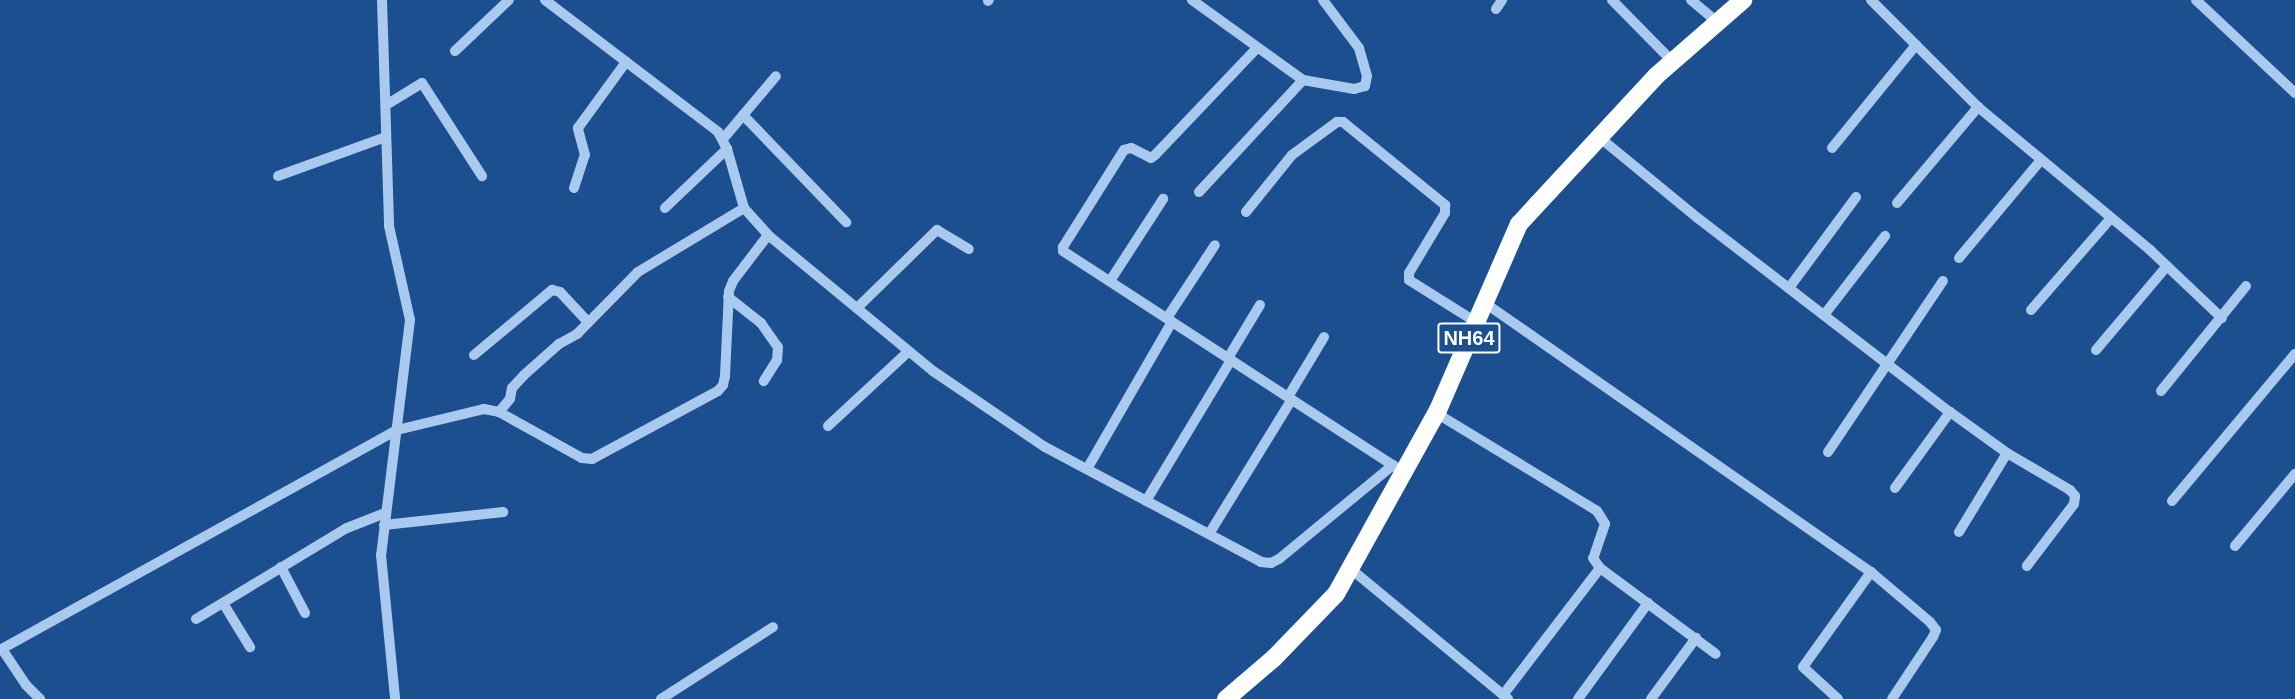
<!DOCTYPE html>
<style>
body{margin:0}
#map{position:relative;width:2295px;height:699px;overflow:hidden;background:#1b4f8f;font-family:Arial,sans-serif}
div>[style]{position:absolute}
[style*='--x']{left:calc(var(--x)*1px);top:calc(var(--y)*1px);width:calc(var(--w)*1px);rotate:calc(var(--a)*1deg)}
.minor>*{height:10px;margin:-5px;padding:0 5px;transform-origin:5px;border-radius:5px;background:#a9c9ee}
.highway>*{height:18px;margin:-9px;padding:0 9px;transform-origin:9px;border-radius:9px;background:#fff}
span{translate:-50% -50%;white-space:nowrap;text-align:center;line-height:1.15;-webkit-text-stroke:5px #1b4f8f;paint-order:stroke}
.shield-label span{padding:2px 4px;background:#1b4f8f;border:2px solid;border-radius:4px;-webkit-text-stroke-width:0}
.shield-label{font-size:20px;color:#fff;font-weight:700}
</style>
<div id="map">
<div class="minor">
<i style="--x:382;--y:0;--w:226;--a:88.2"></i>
<i style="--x:389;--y:226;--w:96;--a:77.4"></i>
<i style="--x:410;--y:320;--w:237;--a:97"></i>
<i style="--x:381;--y:555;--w:145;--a:84.4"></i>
<i style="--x:545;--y:0;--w:218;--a:37.3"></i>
<i style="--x:718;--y:132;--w:19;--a:62"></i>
<i style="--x:727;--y:149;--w:61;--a:73.9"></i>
<i style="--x:744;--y:208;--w:36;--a:48"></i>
<i style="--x:768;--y:235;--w:214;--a:39.5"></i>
<i style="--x:933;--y:371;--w:135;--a:34.2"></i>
<i style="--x:1045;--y:447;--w:245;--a:28"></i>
<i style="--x:1261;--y:562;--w:10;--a:6"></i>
<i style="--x:1271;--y:563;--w:9;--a:-27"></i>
<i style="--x:1279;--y:559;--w:148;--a:-39.5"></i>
<i style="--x:1192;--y:0;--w:137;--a:35.8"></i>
<i style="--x:1303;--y:80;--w:52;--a:10"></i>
<i style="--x:1354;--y:89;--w:11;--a:-15"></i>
<i style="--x:1365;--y:86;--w:10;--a:-79"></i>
<i style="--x:1367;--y:76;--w:29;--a:-106"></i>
<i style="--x:1359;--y:48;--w:60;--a:-126.9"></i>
<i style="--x:1612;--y:0;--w:86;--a:45.5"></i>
<i style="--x:1691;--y:0;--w:34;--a:40"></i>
<i style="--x:1871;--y:0;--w:151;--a:45"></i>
<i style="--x:1978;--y:107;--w:224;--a:39.7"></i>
<i style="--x:2150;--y:250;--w:99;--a:43.4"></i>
<i style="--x:2196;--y:0;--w:136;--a:43.2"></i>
<i style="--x:988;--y:1;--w:1;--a:-45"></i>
<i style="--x:1496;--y:9;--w:11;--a:-56"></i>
<i style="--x:1256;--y:49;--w:146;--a:133.6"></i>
<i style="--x:1155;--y:155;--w:5;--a:143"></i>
<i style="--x:1151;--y:158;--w:22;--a:-153"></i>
<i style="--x:1131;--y:148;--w:7;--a:164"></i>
<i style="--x:1124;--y:150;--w:115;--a:122.2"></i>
<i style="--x:1063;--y:247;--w:4;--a:90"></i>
<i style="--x:1063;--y:251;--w:397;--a:33"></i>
<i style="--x:455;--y:51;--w:74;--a:-43.4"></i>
<i style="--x:386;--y:105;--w:42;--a:-31.4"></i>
<i style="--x:422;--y:83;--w:111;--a:57.2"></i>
<i style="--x:743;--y:115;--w:149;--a:46.1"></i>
<i style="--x:1599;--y:137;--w:129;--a:39.4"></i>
<i style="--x:1699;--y:219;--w:317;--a:37.6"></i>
<i style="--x:1950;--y:412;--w:70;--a:35.7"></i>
<i style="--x:2007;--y:453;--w:73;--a:30.4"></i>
<i style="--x:2070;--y:490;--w:8;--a:50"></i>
<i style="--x:2075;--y:496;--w:8;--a:97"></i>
<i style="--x:2074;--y:504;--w:78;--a:127.2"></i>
<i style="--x:723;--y:139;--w:82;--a:-49.9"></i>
<i style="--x:1832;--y:148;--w:133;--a:-50.8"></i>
<i style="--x:278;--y:176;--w:115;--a:-19.9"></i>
<i style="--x:574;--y:188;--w:35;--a:-72"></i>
<i style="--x:585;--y:155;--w:28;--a:-105"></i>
<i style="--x:578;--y:128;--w:82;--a:-54"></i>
<i style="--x:1199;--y:192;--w:153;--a:-47.1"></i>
<i style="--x:1897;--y:203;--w:126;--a:-49.8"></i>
<i style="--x:665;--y:208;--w:86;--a:-43.6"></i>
<i style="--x:1246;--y:212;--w:73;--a:-51.1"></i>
<i style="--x:1292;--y:155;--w:56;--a:-36.3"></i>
<i style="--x:1337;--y:122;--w:6;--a:0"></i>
<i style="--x:1343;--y:122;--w:132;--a:39.1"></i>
<i style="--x:1445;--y:205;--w:8;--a:90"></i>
<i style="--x:1445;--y:213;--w:70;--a:121"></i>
<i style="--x:1409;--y:273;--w:7;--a:90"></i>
<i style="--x:1409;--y:280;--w:79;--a:32.1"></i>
<i style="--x:1959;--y:258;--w:128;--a:-50.1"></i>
<i style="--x:1110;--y:281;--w:98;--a:-57.1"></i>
<i style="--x:1789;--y:288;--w:113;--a:-53.6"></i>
<i style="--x:728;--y:297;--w:42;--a:38.2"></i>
<i style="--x:761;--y:323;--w:29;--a:55"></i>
<i style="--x:778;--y:347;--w:13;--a:94"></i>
<i style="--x:777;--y:360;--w:25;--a:122"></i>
<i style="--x:1485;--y:303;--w:470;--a:34.9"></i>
<i style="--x:1871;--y:572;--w:77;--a:40.3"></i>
<i style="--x:1930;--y:622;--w:10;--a:53"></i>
<i style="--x:1936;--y:630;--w:8;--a:113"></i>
<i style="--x:1933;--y:637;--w:74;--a:123.5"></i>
<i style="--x:857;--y:308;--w:112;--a:-44.3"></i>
<i style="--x:937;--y:230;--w:37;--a:31"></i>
<i style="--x:2031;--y:310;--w:122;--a:-49"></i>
<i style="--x:1824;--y:315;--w:100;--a:-52.3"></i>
<i style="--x:1167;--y:318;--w:87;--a:-56.7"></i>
<i style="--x:2096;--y:350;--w:110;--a:-49.8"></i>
<i style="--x:474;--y:355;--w:102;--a:-39.8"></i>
<i style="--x:552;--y:290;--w:8;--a:14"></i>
<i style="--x:560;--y:292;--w:41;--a:47"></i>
<i style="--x:1228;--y:358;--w:62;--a:-58.9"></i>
<i style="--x:2161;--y:391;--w:135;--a:-51"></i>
<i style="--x:1288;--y:397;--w:70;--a:-59"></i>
<i style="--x:499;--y:412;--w:95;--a:29"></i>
<i style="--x:582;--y:458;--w:10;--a:6"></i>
<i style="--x:592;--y:459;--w:143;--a:-28.4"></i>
<i style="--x:718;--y:391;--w:8;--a:-50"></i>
<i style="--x:723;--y:385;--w:9;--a:-77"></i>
<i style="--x:725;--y:376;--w:85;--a:-87.3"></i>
<i style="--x:729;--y:291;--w:11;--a:-68"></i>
<i style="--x:733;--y:281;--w:58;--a:-52.7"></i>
<i style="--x:1436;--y:413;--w:188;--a:31.3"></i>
<i style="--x:1597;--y:511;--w:15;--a:58"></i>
<i style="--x:1605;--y:524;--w:36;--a:109"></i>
<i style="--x:1593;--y:558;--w:12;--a:55"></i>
<i style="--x:1600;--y:568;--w:144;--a:36.6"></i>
<i style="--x:828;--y:426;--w:110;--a:-42.8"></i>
<i style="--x:1828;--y:452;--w:206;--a:-56.1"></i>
<i style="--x:1087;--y:469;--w:170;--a:-60"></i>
<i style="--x:1895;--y:488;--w:94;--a:-54.1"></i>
<i style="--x:1146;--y:501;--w:165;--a:-58.9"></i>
<i style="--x:2172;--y:501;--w:192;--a:-50.1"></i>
<i style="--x:384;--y:525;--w:120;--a:-6.2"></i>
<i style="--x:1959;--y:532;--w:92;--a:-58.7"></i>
<i style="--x:1209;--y:534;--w:158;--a:-58.4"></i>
<i style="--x:2235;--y:546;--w:94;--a:-50.2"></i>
<i style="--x:281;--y:567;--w:52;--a:62.4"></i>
<i style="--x:1351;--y:569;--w:204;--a:39.6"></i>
<i style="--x:223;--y:603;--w:52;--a:58.5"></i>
<i style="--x:196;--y:619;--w:176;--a:-31.1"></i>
<i style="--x:347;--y:528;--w:41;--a:-21.5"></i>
<i style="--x:2;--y:649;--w:43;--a:56.3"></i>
<i style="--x:26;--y:685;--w:20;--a:45"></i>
<i style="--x:0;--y:650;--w:454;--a:-29"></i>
<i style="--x:397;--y:430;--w:89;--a:-13.6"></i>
<i style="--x:484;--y:409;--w:15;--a:11"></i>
<i style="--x:499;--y:412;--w:17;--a:-50"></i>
<i style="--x:510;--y:399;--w:11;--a:-80"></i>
<i style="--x:512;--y:388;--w:18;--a:-47"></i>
<i style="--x:524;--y:375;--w:47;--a:-41.5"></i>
<i style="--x:559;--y:344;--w:21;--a:-29"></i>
<i style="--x:577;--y:334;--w:87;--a:-45.5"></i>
<i style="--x:638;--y:272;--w:124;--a:-31.1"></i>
<i style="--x:1503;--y:695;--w:160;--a:-52.6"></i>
<i style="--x:661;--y:699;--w:133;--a:-32.7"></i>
<i style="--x:1578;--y:699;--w:119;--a:-53.9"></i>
<i style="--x:1651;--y:699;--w:76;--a:-53.6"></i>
<i style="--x:1838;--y:699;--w:47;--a:-137.6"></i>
<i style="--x:1803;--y:667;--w:117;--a:-54.4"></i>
</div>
<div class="highway">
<i style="--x:1226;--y:699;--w:63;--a:-40.5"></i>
<i style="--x:1274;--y:658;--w:89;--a:-45.9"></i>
<i style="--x:1336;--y:594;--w:210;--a:-61"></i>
<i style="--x:1438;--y:410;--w:203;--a:-66.5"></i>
<i style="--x:1519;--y:224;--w:202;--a:-47.2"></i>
<i style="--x:1656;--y:76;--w:116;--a:-41.1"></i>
</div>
<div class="shield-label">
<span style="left:1469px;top:338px">NH64</span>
</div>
</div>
